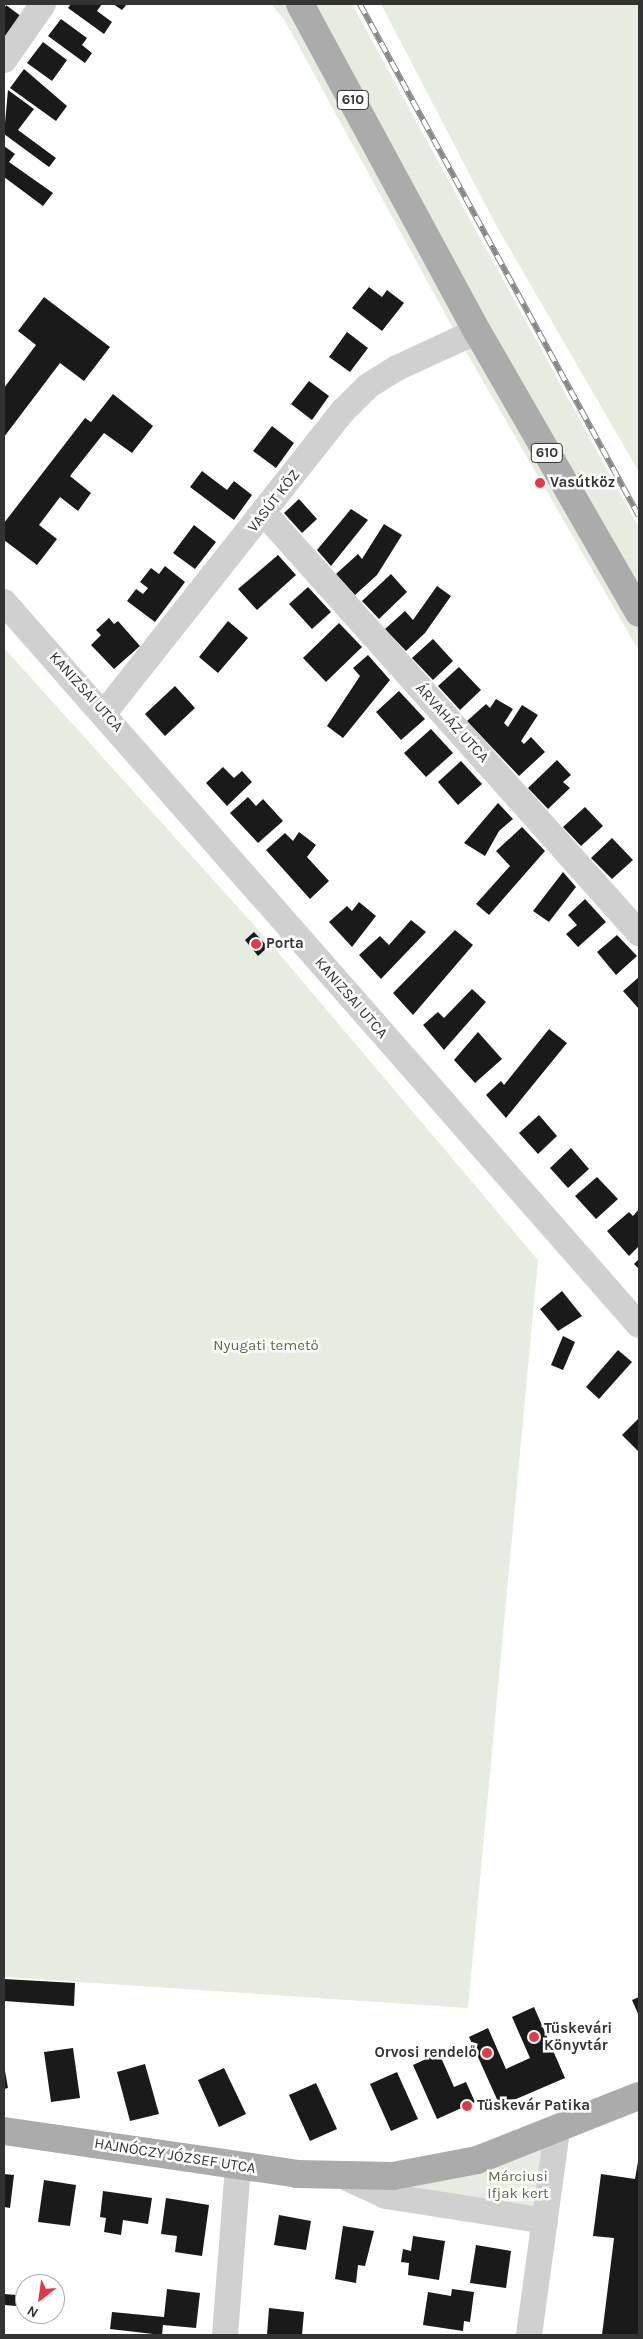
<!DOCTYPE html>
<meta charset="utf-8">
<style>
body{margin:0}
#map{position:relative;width:643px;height:2339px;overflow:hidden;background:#fff;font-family:Karla,sans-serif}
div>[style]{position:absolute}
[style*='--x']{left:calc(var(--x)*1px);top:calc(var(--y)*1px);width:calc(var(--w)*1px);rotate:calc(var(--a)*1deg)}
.green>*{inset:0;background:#e6ecdf}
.building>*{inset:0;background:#1a1a1a}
.minor>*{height:26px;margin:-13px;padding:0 13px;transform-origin:13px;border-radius:13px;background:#d0d0d0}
.major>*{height:28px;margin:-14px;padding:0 14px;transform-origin:14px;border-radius:14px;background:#ababab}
.rail>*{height:5.5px;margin-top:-2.75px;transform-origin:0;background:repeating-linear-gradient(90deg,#fff 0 11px,#888 0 22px);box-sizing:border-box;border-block:1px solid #888}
.dots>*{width:14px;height:14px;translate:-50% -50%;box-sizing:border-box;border:2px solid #fff;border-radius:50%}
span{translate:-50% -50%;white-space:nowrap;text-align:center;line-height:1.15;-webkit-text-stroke:5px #fff;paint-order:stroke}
.shield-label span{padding:1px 4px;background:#fff;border:1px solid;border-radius:4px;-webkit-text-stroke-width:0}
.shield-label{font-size:14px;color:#333;font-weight:700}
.poi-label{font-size:15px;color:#333;font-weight:700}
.left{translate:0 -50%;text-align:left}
.right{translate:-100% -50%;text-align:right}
.street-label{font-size:15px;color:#333}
.park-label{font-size:15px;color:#56703f}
.frame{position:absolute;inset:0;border:5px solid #333;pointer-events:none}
.north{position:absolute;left:15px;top:2274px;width:50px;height:50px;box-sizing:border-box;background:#fff;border:1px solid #adadad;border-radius:50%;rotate:210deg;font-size:14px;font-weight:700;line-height:20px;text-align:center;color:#333}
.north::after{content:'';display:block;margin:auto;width:18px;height:22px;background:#e63946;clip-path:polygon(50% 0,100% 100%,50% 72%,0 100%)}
</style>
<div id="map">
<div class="green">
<i style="clip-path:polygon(271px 4px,352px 4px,639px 528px,639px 651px,461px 343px,284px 19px)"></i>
<i style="clip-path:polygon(381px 4px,639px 4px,639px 472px,496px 225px)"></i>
<i style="clip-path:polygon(4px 648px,271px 944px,538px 1260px,468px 2008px,4px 1977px)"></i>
<i style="clip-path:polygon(553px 2144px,541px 2214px,392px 2190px)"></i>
</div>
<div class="building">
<i style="clip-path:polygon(71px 4px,102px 4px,97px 11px,112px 22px,104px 34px,68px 8px)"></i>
<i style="clip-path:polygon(113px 4px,127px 4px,122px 10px)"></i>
<i style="clip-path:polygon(6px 5px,22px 17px,4px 43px,4px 9px)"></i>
<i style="clip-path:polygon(61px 19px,87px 38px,82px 45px,92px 53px,85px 63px,48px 36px)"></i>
<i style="clip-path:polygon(43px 42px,67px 60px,52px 81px,27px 63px)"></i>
<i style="clip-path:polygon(24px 69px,67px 106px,56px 121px,10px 88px)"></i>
<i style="clip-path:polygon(8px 90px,34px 109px,18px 130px,56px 158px,49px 167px,4px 134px)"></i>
<i style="clip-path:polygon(4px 146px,15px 154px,9px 162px,53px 193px,43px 206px,4px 177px)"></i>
<i style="clip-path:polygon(369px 287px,382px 297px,387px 290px,404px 303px,382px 331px,352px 308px)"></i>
<i style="clip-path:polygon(44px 297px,110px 347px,84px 381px,60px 363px,4px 437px,4px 388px,36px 345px,18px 331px)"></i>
<i style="clip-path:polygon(347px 332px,368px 348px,350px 372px,329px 357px)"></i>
<i style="clip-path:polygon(309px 381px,329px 396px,312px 420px,291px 404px)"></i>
<i style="clip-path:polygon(113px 394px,153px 426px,132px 453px,104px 433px,70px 476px,91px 493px,78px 511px,60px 497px,39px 525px,57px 539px,37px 565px,4px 540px,4px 523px,85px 418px,91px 422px)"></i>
<i style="clip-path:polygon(272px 426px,294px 443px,276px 468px,253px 451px)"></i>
<i style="clip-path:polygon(202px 471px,227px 490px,234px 481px,252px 495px,234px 520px,190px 487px)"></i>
<i style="clip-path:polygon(299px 499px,317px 519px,302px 533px,284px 513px)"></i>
<i style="clip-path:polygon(351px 509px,368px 520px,331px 566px,317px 550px)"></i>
<i style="clip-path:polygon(384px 524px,402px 535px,377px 575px,355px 595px,336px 574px,358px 554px,362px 559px)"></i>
<i style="clip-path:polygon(194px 525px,216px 542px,195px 569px,173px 553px)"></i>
<i style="clip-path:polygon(278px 555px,296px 575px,257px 610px,238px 589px)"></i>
<i style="clip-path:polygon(165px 566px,185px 582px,155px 622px,127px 601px,136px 589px,143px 594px,148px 588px,140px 582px,151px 568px,159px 574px)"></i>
<i style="clip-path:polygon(391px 574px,407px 592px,379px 619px,362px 601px)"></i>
<i style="clip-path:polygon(437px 586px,451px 596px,425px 633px,406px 651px,385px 629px,405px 611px,413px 620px)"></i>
<i style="clip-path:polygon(308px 587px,331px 612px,312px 629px,289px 604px)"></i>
<i style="clip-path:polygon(109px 618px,114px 624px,118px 621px,140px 646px,114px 669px,91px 645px,101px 635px,96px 630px)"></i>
<i style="clip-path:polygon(228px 621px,248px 638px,218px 673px,199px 657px)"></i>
<i style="clip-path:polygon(339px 623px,362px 647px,326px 682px,303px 658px)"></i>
<i style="clip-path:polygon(433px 639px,453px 661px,433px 680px,412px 658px)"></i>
<i style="clip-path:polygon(368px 655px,390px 680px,343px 738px,327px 726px,360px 676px,353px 668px)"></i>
<i style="clip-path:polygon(459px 667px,481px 690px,460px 710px,438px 686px)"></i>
<i style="clip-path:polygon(175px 686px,195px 708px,165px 736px,145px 714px)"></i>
<i style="clip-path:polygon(399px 691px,425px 719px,401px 740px,376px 712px)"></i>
<i style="clip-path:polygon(496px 699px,513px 709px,504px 723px,508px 727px,522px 705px,538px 715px,521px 741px,524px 744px,531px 737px,545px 752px,519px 776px,467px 721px,486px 704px,490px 708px)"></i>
<i style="clip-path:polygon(431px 729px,453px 753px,426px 777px,404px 753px)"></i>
<i style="clip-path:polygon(557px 760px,571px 775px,563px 782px,570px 788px,548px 809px,528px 788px)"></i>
<i style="clip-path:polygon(461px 761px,482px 784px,458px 805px,438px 782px)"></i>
<i style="clip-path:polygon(223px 767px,234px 778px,242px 771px,252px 782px,227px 806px,206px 783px)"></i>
<i style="clip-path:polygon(248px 797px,256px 806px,263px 799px,283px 821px,258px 843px,230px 813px)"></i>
<i style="clip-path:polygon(498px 803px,513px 819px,499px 831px,485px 856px,464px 843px)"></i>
<i style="clip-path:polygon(585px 807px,603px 826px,581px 846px,563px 827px)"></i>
<i style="clip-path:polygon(522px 827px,545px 851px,489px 915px,476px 904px,510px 866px,496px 851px)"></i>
<i style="clip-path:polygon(299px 832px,316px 845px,307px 857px,329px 881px,310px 899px,266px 850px,285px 833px,293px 841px)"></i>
<i style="clip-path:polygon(612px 838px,633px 860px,612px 879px,591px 858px)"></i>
<i style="clip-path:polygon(563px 872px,576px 887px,549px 922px,533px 911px)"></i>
<i style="clip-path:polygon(585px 899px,606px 922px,578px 947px,566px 934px,577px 925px,568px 915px)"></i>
<i style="clip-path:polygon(359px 902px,376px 916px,352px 947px,329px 922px,347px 906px,352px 911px)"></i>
<i style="clip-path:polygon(411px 920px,426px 932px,381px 979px,359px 955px,380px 936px,389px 945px)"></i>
<i style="clip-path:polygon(455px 930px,473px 945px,413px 1015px,393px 993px)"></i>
<i style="clip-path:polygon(254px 932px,268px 947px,258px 956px,245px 940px)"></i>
<i style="clip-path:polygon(617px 935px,637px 956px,616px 975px,597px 952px)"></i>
<i style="clip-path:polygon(639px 977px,639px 1009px,623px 991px)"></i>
<i style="clip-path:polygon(472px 989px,486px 1002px,444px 1050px,423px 1025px,438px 1012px,444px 1018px)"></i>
<i style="clip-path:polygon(549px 1029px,567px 1043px,506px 1118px,486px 1095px,501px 1081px,504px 1085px)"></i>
<i style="clip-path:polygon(478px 1032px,502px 1059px,475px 1083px,454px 1060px)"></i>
<i style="clip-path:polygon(539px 1115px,557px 1136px,538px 1154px,519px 1133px)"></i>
<i style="clip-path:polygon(571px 1148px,589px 1169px,568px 1188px,550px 1168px)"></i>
<i style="clip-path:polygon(597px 1177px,618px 1199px,596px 1219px,575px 1196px)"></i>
<i style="clip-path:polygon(639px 1209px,639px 1246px,629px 1256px,607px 1231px,629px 1212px,633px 1216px)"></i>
<i style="clip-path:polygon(639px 1259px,639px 1269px,634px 1264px)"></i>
<i style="clip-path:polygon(562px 1291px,582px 1316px,558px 1331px,540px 1309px)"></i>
<i style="clip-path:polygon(563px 1336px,575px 1342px,563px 1370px,551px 1365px)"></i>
<i style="clip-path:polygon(618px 1350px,632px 1362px,599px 1399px,586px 1387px)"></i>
<i style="clip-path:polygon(639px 1418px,639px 1452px,622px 1435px)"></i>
<i style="clip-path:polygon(4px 1979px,75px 1983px,74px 2006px,4px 2001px)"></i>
<i style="clip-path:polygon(639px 1997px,639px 2016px,632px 2000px)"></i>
<i style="clip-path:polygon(534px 2007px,565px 2078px,500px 2106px,469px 2037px,488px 2028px,506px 2069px,530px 2058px,512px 2017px)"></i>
<i style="clip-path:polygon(73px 2048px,80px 2098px,51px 2102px,44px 2052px)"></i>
<i style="clip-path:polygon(439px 2053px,454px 2087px,466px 2082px,475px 2102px,437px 2119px,413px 2065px)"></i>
<i style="clip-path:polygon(145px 2064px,159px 2114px,130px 2121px,117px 2072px)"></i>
<i style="clip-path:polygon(4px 2065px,8px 2088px,4px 2089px)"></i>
<i style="clip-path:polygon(224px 2068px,246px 2114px,219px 2127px,198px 2080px)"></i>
<i style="clip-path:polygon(397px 2072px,418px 2119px,391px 2131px,370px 2084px)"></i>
<i style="clip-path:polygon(316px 2083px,337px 2129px,310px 2141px,289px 2095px)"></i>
<i style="clip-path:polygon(639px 2156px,639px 2335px,602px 2335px,614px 2238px,593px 2236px,601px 2174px,635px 2179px)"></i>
<i style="clip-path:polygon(4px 2174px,14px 2175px,10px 2208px,4px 2207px)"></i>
<i style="clip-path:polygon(44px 2180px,76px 2185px,70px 2226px,38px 2222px)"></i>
<i style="clip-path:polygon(103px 2191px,152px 2198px,148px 2224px,123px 2220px,121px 2235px,104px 2232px,106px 2218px,100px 2217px)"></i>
<i style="clip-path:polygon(166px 2198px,209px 2205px,202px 2256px,175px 2252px,177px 2236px,161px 2234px)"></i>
<i style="clip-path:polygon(279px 2215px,311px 2221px,306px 2250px,274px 2245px)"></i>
<i style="clip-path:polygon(343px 2226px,374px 2231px,365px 2266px,358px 2265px,356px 2283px,335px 2279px)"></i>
<i style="clip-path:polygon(413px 2236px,445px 2241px,439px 2280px,408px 2275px,409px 2263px,401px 2262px,403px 2249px,411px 2251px)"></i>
<i style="clip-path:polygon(476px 2245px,511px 2251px,506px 2288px,470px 2283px)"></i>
<i style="clip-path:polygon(167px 2289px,200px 2293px,196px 2328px,163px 2325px,162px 2335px,110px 2329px,112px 2312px,164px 2317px)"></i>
<i style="clip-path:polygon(452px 2289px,474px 2292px,470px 2322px,464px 2321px,463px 2331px,423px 2325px,428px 2292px,451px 2296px)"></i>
<i style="clip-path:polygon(4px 2294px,17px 2295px,16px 2306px,4px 2305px)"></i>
<i style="clip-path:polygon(269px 2308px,304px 2312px,302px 2335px,267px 2335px)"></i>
</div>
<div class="minor">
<i style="--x:4;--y:60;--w:68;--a:-55.1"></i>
<i style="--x:265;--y:514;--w:562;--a:48.25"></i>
<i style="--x:4;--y:602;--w:962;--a:48.71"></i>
<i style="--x:105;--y:712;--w:384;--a:-51.7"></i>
<i style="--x:343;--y:411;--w:35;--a:-45"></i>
<i style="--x:368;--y:386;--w:34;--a:-32"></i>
<i style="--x:397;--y:368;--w:88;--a:-24.8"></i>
<i style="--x:347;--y:2178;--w:43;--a:24.8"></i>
<i style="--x:386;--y:2196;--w:161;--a:8.9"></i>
<i style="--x:225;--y:2335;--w:170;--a:-85.6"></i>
<i style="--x:529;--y:2335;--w:206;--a:-82.2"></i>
</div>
<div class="major">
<i style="--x:300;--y:4;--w:372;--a:61.6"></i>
<i style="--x:477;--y:331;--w:325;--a:60.1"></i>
<i style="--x:4;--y:2131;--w:296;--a:8.3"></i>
<i style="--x:297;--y:2174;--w:96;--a:1.2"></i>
<i style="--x:393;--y:2176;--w:86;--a:-10.8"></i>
<i style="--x:477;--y:2160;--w:174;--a:-21.6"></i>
</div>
<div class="rail">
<i style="--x:360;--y:4;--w:583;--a:61.41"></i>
</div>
<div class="dots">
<i style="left:540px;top:483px;background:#e63946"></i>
<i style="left:256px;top:944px;background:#e63946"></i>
<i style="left:534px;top:2037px;background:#e63946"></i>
<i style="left:487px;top:2053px;background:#e63946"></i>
<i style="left:467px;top:2106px;background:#e63946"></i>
</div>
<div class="shield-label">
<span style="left:353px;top:100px">610</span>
<span style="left:547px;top:453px">610</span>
</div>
<div class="poi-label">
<span class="left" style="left:550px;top:483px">Vasútköz</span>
<span class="left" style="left:266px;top:944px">Porta</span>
<span class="left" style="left:544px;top:2037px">Tüskevári<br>Könyvtár</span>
<span class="right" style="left:477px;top:2053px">Orvosi rendelő</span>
<span class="left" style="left:477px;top:2106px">Tüskevár Patika</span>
</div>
<div class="street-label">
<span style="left:274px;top:501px;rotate:-52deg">VASÚT KÖZ</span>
<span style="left:86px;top:692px;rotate:48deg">KANIZSAI UTCA</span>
<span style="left:452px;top:723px;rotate:48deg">ÁRVAHÁZ UTCA</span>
<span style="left:351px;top:998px;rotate:49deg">KANIZSAI UTCA</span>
<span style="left:175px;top:2156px;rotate:9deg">HAJNÓCZY JÓZSEF UTCA</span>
</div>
<div class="park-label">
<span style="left:266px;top:1346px">Nyugati temető</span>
<span style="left:518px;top:2185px">Márciusi<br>Ifjak kert</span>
</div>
<div class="frame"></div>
<div class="north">N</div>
</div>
